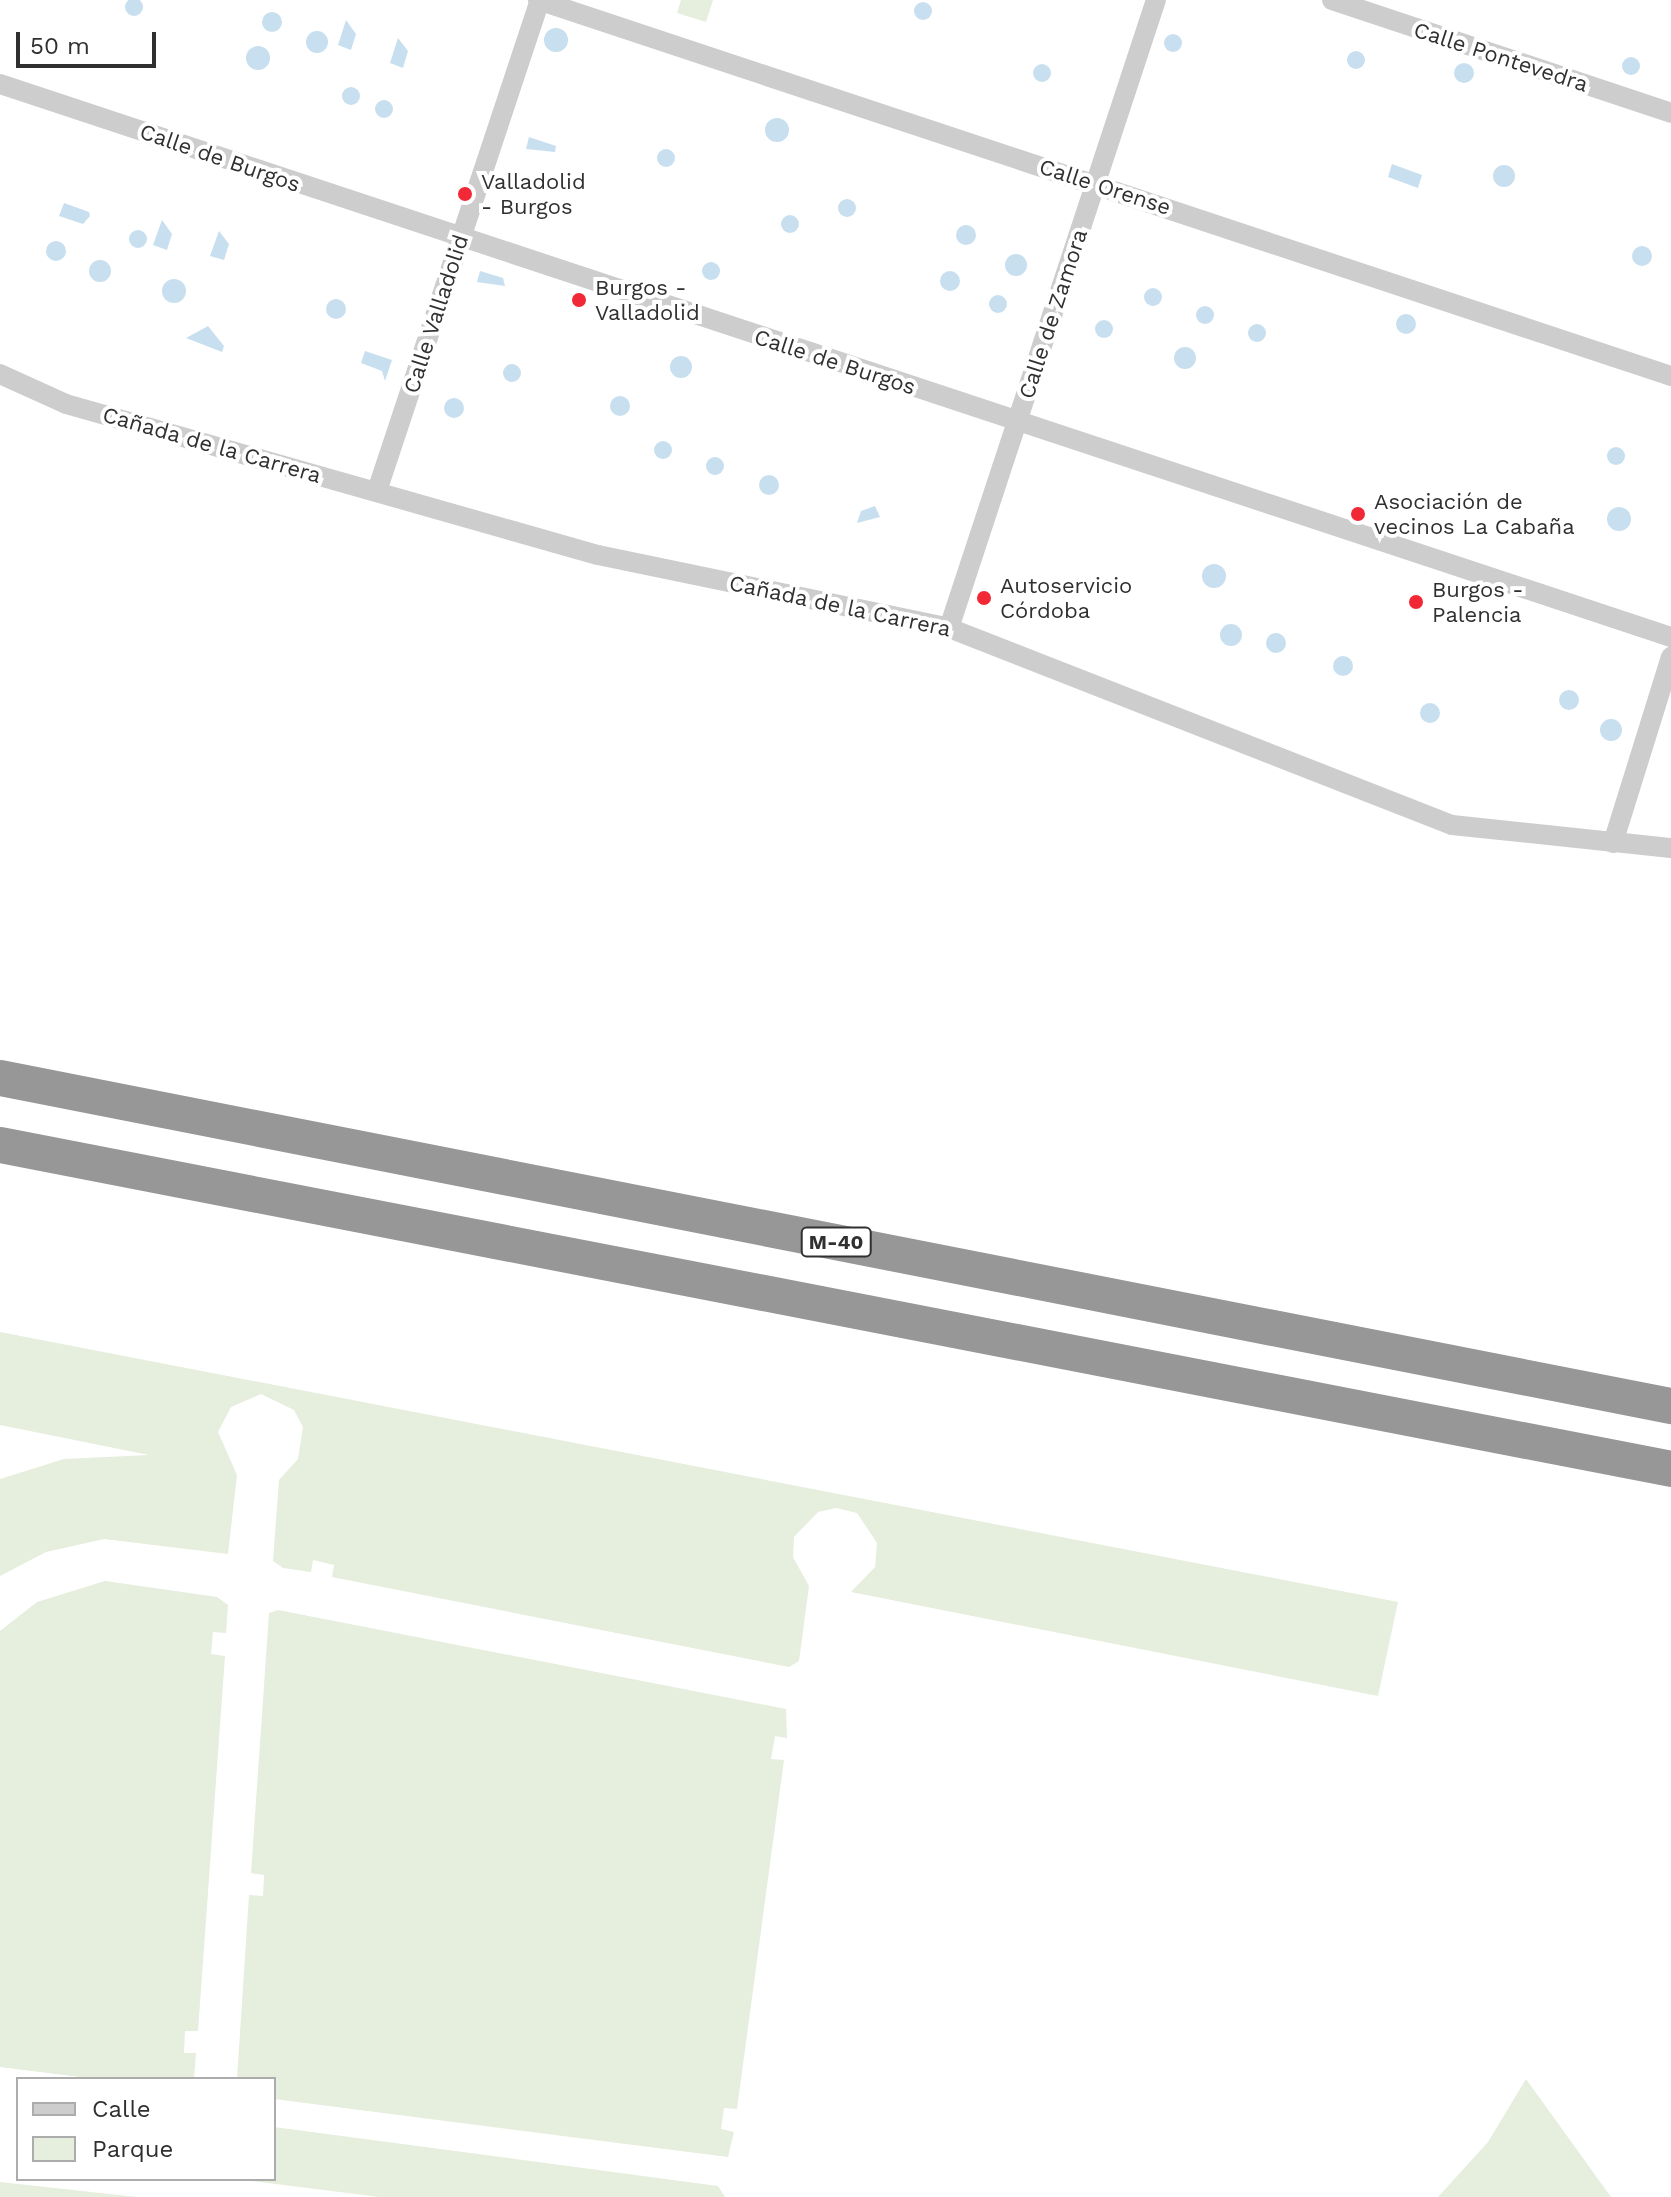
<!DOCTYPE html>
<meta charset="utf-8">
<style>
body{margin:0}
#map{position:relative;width:1671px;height:2197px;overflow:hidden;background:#fff;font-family:"Work Sans",sans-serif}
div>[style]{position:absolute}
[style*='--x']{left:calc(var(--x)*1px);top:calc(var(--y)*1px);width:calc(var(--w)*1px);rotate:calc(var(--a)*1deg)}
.green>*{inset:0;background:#e6eedd}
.water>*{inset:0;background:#c8dfef}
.round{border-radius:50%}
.street>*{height:20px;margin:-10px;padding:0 10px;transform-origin:10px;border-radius:10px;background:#cdcdcd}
.highway>*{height:36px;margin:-18px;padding:0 18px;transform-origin:18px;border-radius:18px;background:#979797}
.dots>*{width:22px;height:22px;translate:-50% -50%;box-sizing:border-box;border:4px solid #fff;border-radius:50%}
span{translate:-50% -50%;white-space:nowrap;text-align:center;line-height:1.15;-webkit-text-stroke:8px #fff;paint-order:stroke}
.shield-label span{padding:2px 6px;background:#fff;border:2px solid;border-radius:6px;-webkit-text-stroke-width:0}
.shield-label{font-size:20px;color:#303030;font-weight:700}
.street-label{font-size:22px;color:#303030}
.poi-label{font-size:22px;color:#303030}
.left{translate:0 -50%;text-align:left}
.legend{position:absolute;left:16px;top:2077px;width:260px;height:104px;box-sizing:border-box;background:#fff;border:2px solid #acacac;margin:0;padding:10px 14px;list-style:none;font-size:24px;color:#303030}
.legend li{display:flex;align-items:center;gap:16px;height:40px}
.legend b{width:40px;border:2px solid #acacac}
.scale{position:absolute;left:16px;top:32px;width:140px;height:36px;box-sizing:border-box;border:4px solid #303030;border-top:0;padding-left:10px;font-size:24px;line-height:28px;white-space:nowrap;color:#303030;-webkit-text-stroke:6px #fff;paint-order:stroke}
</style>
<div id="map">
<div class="green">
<i style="clip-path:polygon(681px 0,713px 0,706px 22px,677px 13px)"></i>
<i style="clip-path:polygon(0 1332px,1398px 1602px,1378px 1696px,851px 1592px,875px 1567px,877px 1543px,857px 1513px,836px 1508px,818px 1512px,794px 1537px,793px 1557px,809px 1586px,799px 1661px,789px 1667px,332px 1577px,334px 1565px,313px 1560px,311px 1572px,283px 1568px,273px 1561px,279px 1480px,298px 1459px,303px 1427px,294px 1410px,261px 1394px,231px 1407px,218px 1432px,237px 1475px,228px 1554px,104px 1539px,46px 1552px,0 1576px,0 1479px,64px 1459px,149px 1455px,0 1425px)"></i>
<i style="clip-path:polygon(105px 1581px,217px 1597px,228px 1605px,226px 1633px,213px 1632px,211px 1654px,225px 1656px,198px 2031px,185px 2031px,184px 2053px,196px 2053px,194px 2079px,96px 2079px,0 2067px,0 1631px,37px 1602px)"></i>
<i style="clip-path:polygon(278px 1610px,786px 1709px,787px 1738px,775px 1736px,771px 1759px,784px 1760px,737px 2109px,724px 2108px,721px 2129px,734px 2132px,728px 2157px,274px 2099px,274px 2079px,237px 2079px,249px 1895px,263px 1896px,264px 1875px,251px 1873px,269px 1613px)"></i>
<i style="clip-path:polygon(1526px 2079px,1611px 2197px,1438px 2197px,1488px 2142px)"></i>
<i style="clip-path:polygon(274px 2127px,718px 2186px,725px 2197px,379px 2197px,237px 2179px,274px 2179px)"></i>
<i style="clip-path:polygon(0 2182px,137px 2197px,0 2197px)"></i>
</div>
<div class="water">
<i class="round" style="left:125px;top:-2px;width:18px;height:18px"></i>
<i class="round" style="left:914px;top:2px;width:18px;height:18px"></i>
<i class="round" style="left:262px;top:12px;width:20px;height:20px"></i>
<i style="clip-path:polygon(346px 20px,356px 34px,351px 50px,338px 45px)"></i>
<i class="round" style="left:544px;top:28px;width:24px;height:24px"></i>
<i class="round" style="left:306px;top:31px;width:22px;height:22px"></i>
<i class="round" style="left:1164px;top:34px;width:18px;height:18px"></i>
<i style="clip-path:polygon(398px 38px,408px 51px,403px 68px,390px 63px)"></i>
<i class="round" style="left:246px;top:46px;width:24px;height:24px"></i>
<i class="round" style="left:1347px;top:51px;width:18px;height:18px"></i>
<i class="round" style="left:1622px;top:57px;width:18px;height:18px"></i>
<i class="round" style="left:1454px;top:63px;width:20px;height:20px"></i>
<i class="round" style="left:1033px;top:64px;width:18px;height:18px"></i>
<i class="round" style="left:342px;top:87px;width:18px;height:18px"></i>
<i class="round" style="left:375px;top:100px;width:18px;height:18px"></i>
<i class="round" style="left:765px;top:118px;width:24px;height:24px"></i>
<i style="clip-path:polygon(529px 137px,556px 146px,555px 152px,526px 149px)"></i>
<i class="round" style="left:657px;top:149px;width:18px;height:18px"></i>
<i style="clip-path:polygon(1392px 164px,1422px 175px,1418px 188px,1388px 177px)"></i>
<i class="round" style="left:1493px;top:165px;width:22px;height:22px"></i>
<i class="round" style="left:838px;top:199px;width:18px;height:18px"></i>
<i style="clip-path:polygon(64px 203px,89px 212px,90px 216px,83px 224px,59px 216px)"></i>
<i class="round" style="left:781px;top:215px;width:18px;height:18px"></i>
<i style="clip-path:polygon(162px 220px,172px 234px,167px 250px,153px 245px)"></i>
<i class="round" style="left:956px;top:225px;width:20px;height:20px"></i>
<i class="round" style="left:129px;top:230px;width:18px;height:18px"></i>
<i style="clip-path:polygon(219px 231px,229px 244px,224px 260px,210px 256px)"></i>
<i class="round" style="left:46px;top:241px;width:20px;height:20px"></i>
<i class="round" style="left:1632px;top:246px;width:20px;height:20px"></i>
<i class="round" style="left:1005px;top:254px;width:22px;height:22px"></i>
<i class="round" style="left:89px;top:260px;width:22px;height:22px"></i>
<i class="round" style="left:702px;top:262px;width:18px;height:18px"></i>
<i class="round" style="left:940px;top:271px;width:20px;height:20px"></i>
<i style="clip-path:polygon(480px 271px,503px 278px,505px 286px,477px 282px)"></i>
<i class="round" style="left:162px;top:279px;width:24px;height:24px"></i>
<i class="round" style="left:1144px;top:288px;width:18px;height:18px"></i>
<i class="round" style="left:989px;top:295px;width:18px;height:18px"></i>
<i class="round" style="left:326px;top:299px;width:20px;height:20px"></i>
<i class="round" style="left:1196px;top:306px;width:18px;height:18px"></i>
<i class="round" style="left:1396px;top:314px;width:20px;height:20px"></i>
<i class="round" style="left:1095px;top:320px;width:18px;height:18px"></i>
<i class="round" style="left:1248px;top:324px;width:18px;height:18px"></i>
<i style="clip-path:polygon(208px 326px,224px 346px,222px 352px,186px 338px)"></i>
<i class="round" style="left:1174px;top:347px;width:22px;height:22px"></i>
<i style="clip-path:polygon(365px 351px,392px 360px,385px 381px,382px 371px,361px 363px)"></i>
<i class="round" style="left:670px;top:356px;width:22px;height:22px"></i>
<i class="round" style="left:503px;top:364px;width:18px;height:18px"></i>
<i class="round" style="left:610px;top:396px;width:20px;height:20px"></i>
<i class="round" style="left:444px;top:398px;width:20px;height:20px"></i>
<i class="round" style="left:654px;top:441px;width:18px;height:18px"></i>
<i class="round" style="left:1607px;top:447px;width:18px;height:18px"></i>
<i class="round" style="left:706px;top:457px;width:18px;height:18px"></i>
<i class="round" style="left:759px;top:475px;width:20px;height:20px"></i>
<i style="clip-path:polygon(875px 506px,880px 517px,857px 523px,861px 511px)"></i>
<i class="round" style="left:1607px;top:507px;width:24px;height:24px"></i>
<i class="round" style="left:1202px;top:564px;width:24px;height:24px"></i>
<i class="round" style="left:1220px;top:624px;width:22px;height:22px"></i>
<i class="round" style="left:1266px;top:633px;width:20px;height:20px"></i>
<i class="round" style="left:1333px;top:656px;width:20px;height:20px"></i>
<i class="round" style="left:1559px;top:690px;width:20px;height:20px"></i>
<i class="round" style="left:1420px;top:703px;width:20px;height:20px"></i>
<i class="round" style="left:1600px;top:719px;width:22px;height:22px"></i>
</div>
<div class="street">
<i style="--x:538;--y:0;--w:1194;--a:18.36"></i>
<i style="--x:1332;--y:0;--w:357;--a:18.4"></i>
<i style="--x:0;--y:84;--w:1760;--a:18.31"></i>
<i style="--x:0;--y:374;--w:72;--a:24.4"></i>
<i style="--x:66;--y:404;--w:553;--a:15.85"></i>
<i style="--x:598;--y:555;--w:359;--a:11.7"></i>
<i style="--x:949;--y:628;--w:540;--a:21.39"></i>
<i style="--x:1452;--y:825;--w:220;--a:6"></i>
<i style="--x:377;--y:491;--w:517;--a:-71.64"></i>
<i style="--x:949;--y:628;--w:661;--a:-71.76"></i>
<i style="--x:1613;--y:843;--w:195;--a:-72.7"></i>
</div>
<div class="highway">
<i style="--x:0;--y:1078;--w:1703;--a:11.11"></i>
<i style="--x:0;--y:1145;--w:1702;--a:10.97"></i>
</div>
<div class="dots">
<i style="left:465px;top:194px;background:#f12835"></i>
<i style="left:579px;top:300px;background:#f12835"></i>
<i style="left:1358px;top:514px;background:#f12835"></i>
<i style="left:984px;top:598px;background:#f12835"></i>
<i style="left:1416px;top:602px;background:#f12835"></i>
</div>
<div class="shield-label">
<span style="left:836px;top:1242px">M-40</span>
</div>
<div class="street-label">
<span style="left:1501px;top:57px;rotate:18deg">Calle Pontevedra</span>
<span style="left:220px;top:158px;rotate:19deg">Calle de Burgos</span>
<span style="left:1105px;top:187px;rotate:18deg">Calle Orense</span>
<span style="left:436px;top:314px;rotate:-72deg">Calle Valladolid</span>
<span style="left:1053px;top:314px;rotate:-72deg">Calle de Zamora</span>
<span style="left:835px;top:362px;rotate:18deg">Calle de Burgos</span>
<span style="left:212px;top:445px;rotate:16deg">Cañada de la Carrera</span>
<span style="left:840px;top:606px;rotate:12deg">Cañada de la Carrera</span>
</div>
<div class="poi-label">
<span class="left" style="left:481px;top:194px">Valladolid<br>- Burgos</span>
<span class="left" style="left:595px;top:300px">Burgos -<br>Valladolid</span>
<span class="left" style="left:1374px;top:514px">Asociación de<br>vecinos La Cabaña</span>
<span class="left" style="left:1000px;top:598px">Autoservicio<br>Córdoba</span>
<span class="left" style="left:1432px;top:602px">Burgos -<br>Palencia</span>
</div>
<ul class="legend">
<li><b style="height:10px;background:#cdcdcd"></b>Calle</li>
<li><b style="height:22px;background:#e6eedd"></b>Parque</li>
</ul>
<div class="scale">50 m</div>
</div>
